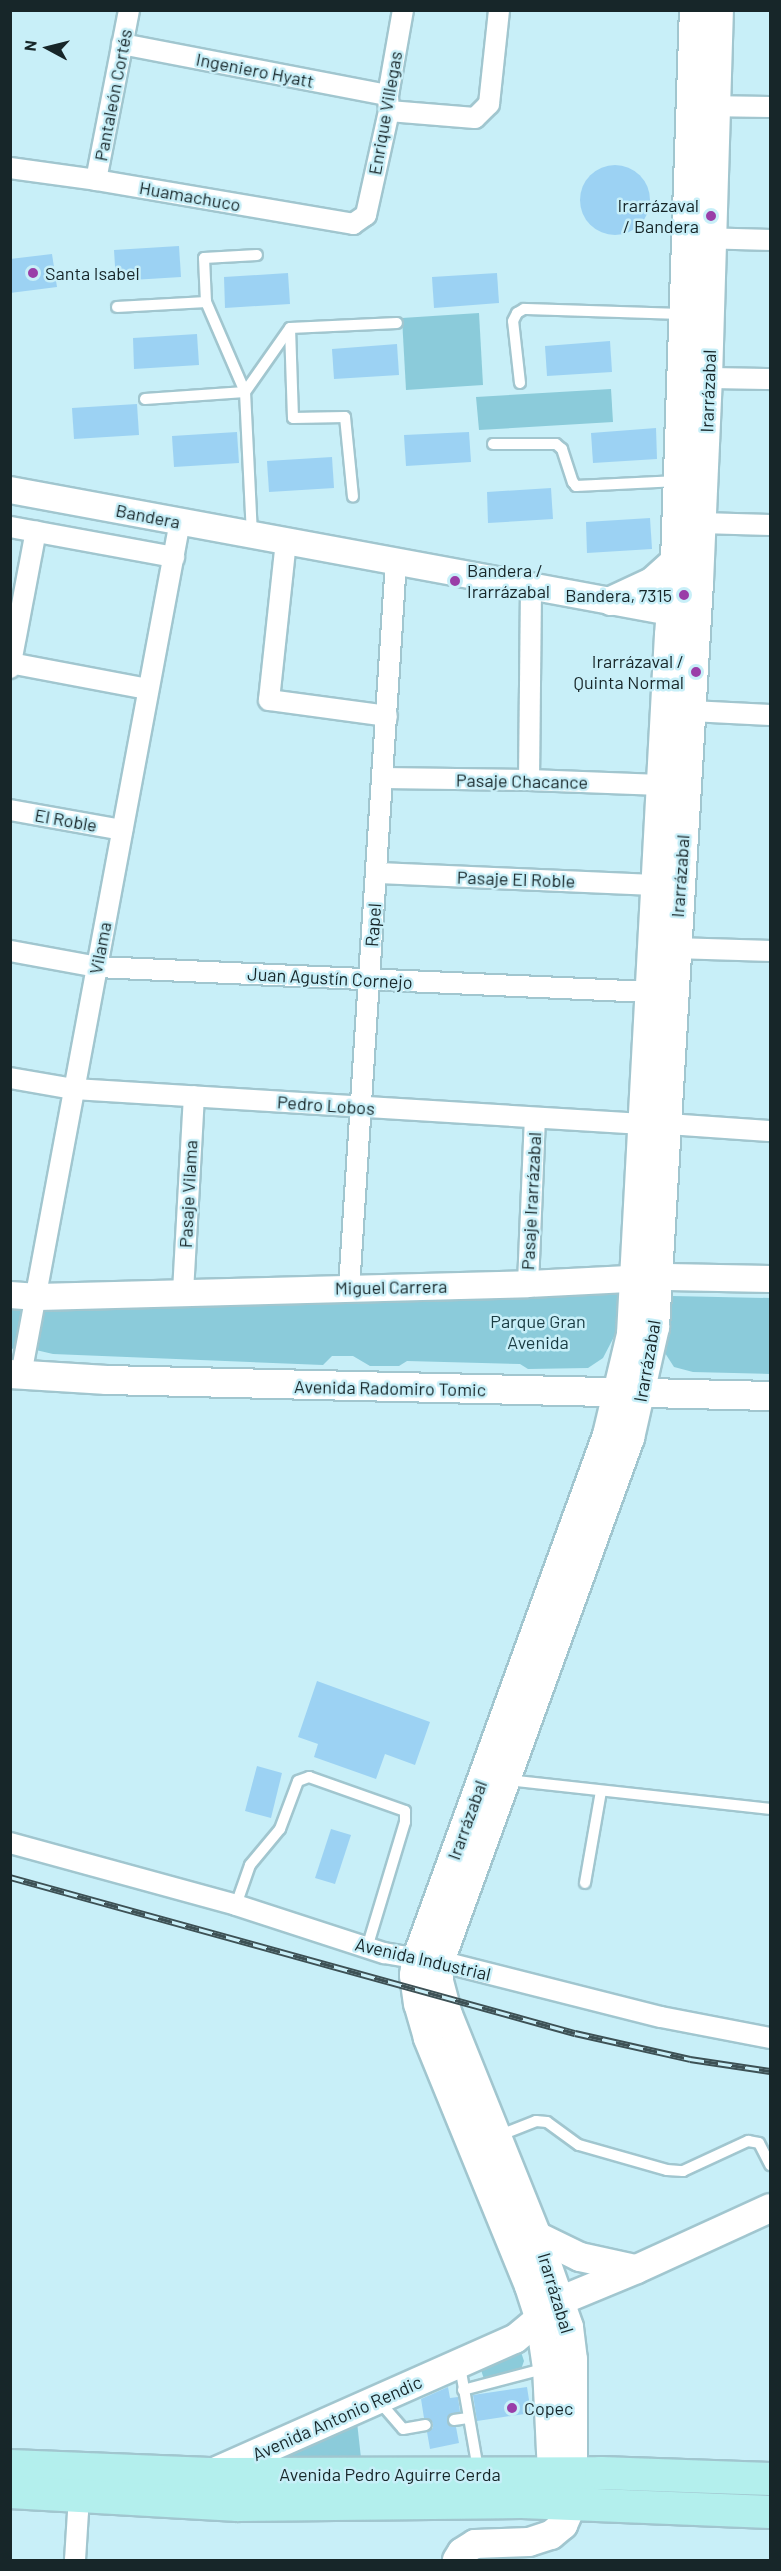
<!DOCTYPE html>
<meta charset="utf-8">
<style>
body{margin:0}
#map{position:relative;width:781px;height:2571px;overflow:hidden;background:#c8eff8;font-family:Barlow,sans-serif}
div>[style]{position:absolute}
[style*='--x']{left:calc(var(--x)*1px);top:calc(var(--y)*1px);width:calc(var(--w)*1px);rotate:calc(var(--a)*1deg)}
.green>*{inset:0;background:#8bcbda}
.building>*{inset:0;background:#9cd2f3}
.round{border-radius:50%}
.roads{filter:drop-shadow(2px 0 #a1c6cf) drop-shadow(-2px 0 #a1c6cf) drop-shadow(0 2px #a1c6cf) drop-shadow(0 -2px #a1c6cf)}
.service>*{height:10px;margin:-5px;padding:0 5px;transform-origin:5px;border-radius:5px;background:#fff}
.minor>*{height:20px;margin:-10px;padding:0 10px;transform-origin:10px;border-radius:10px;background:#fff}
.tertiary>*{height:26px;margin:-13px;padding:0 13px;transform-origin:13px;border-radius:13px;background:#fff}
.secondary>*{height:28px;margin:-14px;padding:0 14px;transform-origin:14px;border-radius:14px;background:#fff}
.primary>*{height:32px;margin:-16px;padding:0 16px;transform-origin:16px;border-radius:16px;background:#b3efed}
.rail>*{height:7px;margin-top:-3.5px;transform-origin:0;background:repeating-linear-gradient(90deg,#c8eff8 0 14px,#3d5155 0 28px);box-sizing:border-box;border-block:2px solid #3d5155}
.dots>*{width:16px;height:16px;translate:-50% -50%;box-sizing:border-box;border:3px solid #c8eff8;border-radius:50%}
span{translate:-50% -50%;white-space:nowrap;text-align:center;line-height:1.15;-webkit-text-stroke:5px #c8eff8;paint-order:stroke}
.street-label{font-size:18px;color:#172629}
.poi-label{font-size:18px;color:#172629}
.right{translate:-100% -50%;text-align:right}
.left{translate:0 -50%;text-align:left}
.park-label{font-size:18px;color:#1a3c43}
.frame{position:absolute;inset:0;border:12px solid #172629;pointer-events:none}
.north{position:absolute;left:18px;top:18px;width:60px;height:60px;-webkit-text-stroke:4px #c8eff8;paint-order:stroke;rotate:277deg;font-size:16px;font-weight:700;line-height:24px;text-align:center;color:#172629}
.north::after{content:'';display:block;margin:auto;width:21px;height:27px;background:#172629;clip-path:polygon(50% 0,100% 100%,50% 72%,0 100%)}
</style>
<div id="map">
<div class="green">
<i style="clip-path:polygon(479px 313px,483px 385px,406px 390px,402px 318px)"></i>
<i style="clip-path:polygon(611px 389px,613px 422px,479px 430px,476px 397px)"></i>
<i style="clip-path:polygon(349px 1294px,617px 1295px,622px 1307px,617px 1331px,603px 1358px,588px 1368px,528px 1369px,520px 1364px,407px 1361px,399px 1366px,370px 1366px,353px 1356px,332px 1356px,323px 1365px,53px 1354px,23px 1347px,11px 1349px,10px 1301px)"></i>
<i style="clip-path:polygon(672px 1296px,770px 1298px,770px 1374px,693px 1372px,674px 1367px,665px 1353px,663px 1337px)"></i>
<i style="clip-path:polygon(519px 2346px,524px 2361px,520px 2372px,485px 2382px,479px 2364px)"></i>
<i style="clip-path:polygon(357px 2422px,361px 2458px,283px 2459px)"></i>
</div>
<div class="building">
<i class="round" style="left:580px;top:165px;width:70px;height:70px"></i>
<i style="clip-path:polygon(179px 246px,181px 277px,116px 281px,114px 250px)"></i>
<i style="clip-path:polygon(52px 254px,57px 287px,10px 293px,10px 259px)"></i>
<i style="clip-path:polygon(288px 273px,290px 304px,225px 308px,224px 277px)"></i>
<i style="clip-path:polygon(497px 273px,499px 303px,434px 308px,432px 277px)"></i>
<i style="clip-path:polygon(197px 334px,199px 365px,134px 369px,133px 338px)"></i>
<i style="clip-path:polygon(610px 341px,612px 372px,547px 376px,545px 346px)"></i>
<i style="clip-path:polygon(397px 344px,399px 375px,334px 379px,332px 349px)"></i>
<i style="clip-path:polygon(137px 404px,139px 435px,74px 439px,72px 408px)"></i>
<i style="clip-path:polygon(656px 428px,657px 459px,593px 463px,591px 433px)"></i>
<i style="clip-path:polygon(237px 432px,239px 463px,174px 467px,172px 436px)"></i>
<i style="clip-path:polygon(469px 432px,471px 462px,406px 466px,404px 435px)"></i>
<i style="clip-path:polygon(332px 457px,334px 488px,269px 492px,267px 461px)"></i>
<i style="clip-path:polygon(551px 488px,553px 519px,488px 523px,487px 492px)"></i>
<i style="clip-path:polygon(650px 518px,652px 549px,587px 553px,586px 522px)"></i>
<i style="clip-path:polygon(317px 1681px,430px 1722px,415px 1765px,385px 1754px,376px 1779px,314px 1757px,318px 1744px,298px 1737px)"></i>
<i style="clip-path:polygon(257px 1766px,282px 1773px,271px 1818px,245px 1811px)"></i>
<i style="clip-path:polygon(331px 1829px,351px 1835px,335px 1884px,315px 1878px)"></i>
<i style="clip-path:polygon(448px 2387px,450px 2398px,458px 2397px,460px 2412px,450px 2414px,447px 2422px,451px 2427px,456px 2427px,459px 2443px,430px 2449px,427px 2432px,433px 2428px,433px 2423px,424px 2418px,421px 2399px)"></i>
<i style="clip-path:polygon(527px 2387px,531px 2413px,477px 2421px,473px 2395px)"></i>
</div>
<div class="roads">
<div class="service">
<i style="--x:117;--y:307;--w:89;--a:-3.2"></i>
<i style="--x:290;--y:328;--w:90;--a:88.1"></i>
<i style="--x:293;--y:418;--w:52;--a:-1.1"></i>
<i style="--x:345;--y:417;--w:80;--a:84.3"></i>
<i style="--x:520;--y:383;--w:62;--a:-96.4"></i>
<i style="--x:513;--y:321;--w:9;--a:-63"></i>
<i style="--x:517;--y:313;--w:8;--a:-30"></i>
<i style="--x:524;--y:309;--w:160;--a:1.8"></i>
<i style="--x:145;--y:399;--w:100;--a:-4"></i>
<i style="--x:245;--y:392;--w:78;--a:-54.9"></i>
<i style="--x:290;--y:328;--w:107;--a:-2.7"></i>
<i style="--x:493;--y:444;--w:63;--a:0"></i>
<i style="--x:556;--y:444;--w:8;--a:40"></i>
<i style="--x:562;--y:449;--w:35;--a:72"></i>
<i style="--x:573;--y:482;--w:5;--a:53"></i>
<i style="--x:576;--y:486;--w:102;--a:-2.8"></i>
<i style="--x:252;--y:535;--w:143;--a:-92.8"></i>
<i style="--x:245;--y:392;--w:98;--a:-113.4"></i>
<i style="--x:206;--y:302;--w:44;--a:-92.6"></i>
<i style="--x:204;--y:258;--w:53;--a:-3.2"></i>
<i style="--x:508;--y:1780;--w:264;--a:6.3"></i>
<i style="--x:585;--y:1883;--w:93;--a:-80.1"></i>
<i style="--x:236;--y:1905;--w:42;--a:-70.7"></i>
<i style="--x:250;--y:1865;--w:47;--a:-50.2"></i>
<i style="--x:280;--y:1829;--w:51;--a:-69.4"></i>
<i style="--x:298;--y:1781;--w:12;--a:-20"></i>
<i style="--x:309;--y:1777;--w:102;--a:19.5"></i>
<i style="--x:405;--y:1811;--w:11;--a:90"></i>
<i style="--x:405;--y:1822;--w:132;--a:106.8"></i>
<i style="--x:498;--y:2136;--w:41;--a:-21.5"></i>
<i style="--x:536;--y:2121;--w:11;--a:5"></i>
<i style="--x:547;--y:2122;--w:39;--a:36"></i>
<i style="--x:579;--y:2145;--w:91;--a:15.9"></i>
<i style="--x:667;--y:2170;--w:16;--a:4"></i>
<i style="--x:683;--y:2171;--w:72;--a:-24.8"></i>
<i style="--x:748;--y:2141;--w:11;--a:10"></i>
<i style="--x:759;--y:2143;--w:25;--a:63"></i>
<i style="--x:460;--y:2366;--w:105;--a:80.1"></i>
<i style="--x:463;--y:2390;--w:87;--a:-14.7"></i>
<i style="--x:378;--y:2400;--w:38;--a:49"></i>
<i style="--x:403;--y:2429;--w:23;--a:-10"></i>
<i style="--x:454;--y:2420;--w:14;--a:-8"></i>
</div>
<div class="minor">
<i style="--x:122;--y:44;--w:271;--a:10.9"></i>
<i style="--x:704;--y:106;--w:66;--a:0.9"></i>
<i style="--x:389;--y:111;--w:86;--a:4.7"></i>
<i style="--x:475;--y:118;--w:20;--a:-45"></i>
<i style="--x:489;--y:104;--w:95;--a:-83.9"></i>
<i style="--x:10;--y:168;--w:87;--a:7.9"></i>
<i style="--x:96;--y:180;--w:261;--a:9.7"></i>
<i style="--x:353;--y:224;--w:16;--a:-35"></i>
<i style="--x:366;--y:215;--w:107;--a:-77.5"></i>
<i style="--x:389;--y:111;--w:16;--a:-94"></i>
<i style="--x:388;--y:95;--w:86;--a:-80"></i>
<i style="--x:96;--y:180;--w:173;--a:-79"></i>
<i style="--x:701;--y:238;--w:69;--a:1.7"></i>
<i style="--x:708;--y:378;--w:62;--a:0.9"></i>
<i style="--x:701;--y:523;--w:69;--a:1.7"></i>
<i style="--x:10;--y:527;--w:167;--a:10.4"></i>
<i style="--x:286;--y:541;--w:160;--a:96.1"></i>
<i style="--x:269;--y:700;--w:119;--a:7.7"></i>
<i style="--x:10;--y:663;--w:140;--a:10.7"></i>
<i style="--x:10;--y:668;--w:139;--a:-79.3"></i>
<i style="--x:691;--y:711;--w:79;--a:2.9"></i>
<i style="--x:383;--y:778;--w:146;--a:0.8"></i>
<i style="--x:529;--y:780;--w:132;--a:2.2"></i>
<i style="--x:529;--y:780;--w:194;--a:-89.4"></i>
<i style="--x:10;--y:810;--w:114;--a:10.1"></i>
<i style="--x:377;--y:873;--w:279;--a:2.5"></i>
<i style="--x:676;--y:948;--w:94;--a:1.8"></i>
<i style="--x:10;--y:951;--w:88;--a:10.4"></i>
<i style="--x:97;--y:967;--w:554;--a:2.59"></i>
<i style="--x:10;--y:1078;--w:65;--a:9.8"></i>
<i style="--x:74;--y:1089;--w:570;--a:3.52"></i>
<i style="--x:667;--y:1124;--w:103;--a:3.9"></i>
<i style="--x:528;--y:1284;--w:165;--a:-87.6"></i>
<i style="--x:349;--y:1288;--w:728;--a:-86.3"></i>
<i style="--x:183;--y:1292;--w:196;--a:-86.8"></i>
<i style="--x:21;--y:1375;--w:869;--a:-79.45"></i>
<i style="--x:10;--y:1843;--w:234;--a:15.3"></i>
<i style="--x:236;--y:1905;--w:156;--a:18"></i>
<i style="--x:384;--y:1953;--w:72;--a:9.6"></i>
<i style="--x:455;--y:1965;--w:212;--a:14.2"></i>
<i style="--x:661;--y:2017;--w:111;--a:10.9"></i>
<i style="--x:75;--y:2560;--w:63;--a:-86.4"></i>
</div>
<div class="tertiary">
<i style="--x:10;--y:490;--w:671;--a:10.47"></i>
<i style="--x:670;--y:612;--w:22;--a:5"></i>
<i style="--x:10;--y:1295;--w:28;--a:4"></i>
<i style="--x:38;--y:1297;--w:490;--a:-1.5"></i>
<i style="--x:528;--y:1284;--w:140;--a:-2.9"></i>
<i style="--x:668;--y:1277;--w:102;--a:1.1"></i>
</div>
<div class="secondary">
<i style="--x:611;--y:601;--w:45;--a:-24.9"></i>
<i style="--x:652;--y:582;--w:31;--a:-42"></i>
<i style="--x:10;--y:1374;--w:97;--a:3.5"></i>
<i style="--x:107;--y:1380;--w:663;--a:1.38"></i>
<i style="--x:537;--y:2236;--w:48;--a:26"></i>
<i style="--x:580;--y:2257;--w:56;--a:12.3"></i>
<i style="--x:212;--y:2473;--w:331;--a:-23.9"></i>
<i style="--x:515;--y:2339;--w:61;--a:-39.7"></i>
<i style="--x:562;--y:2300;--w:81;--a:-22.5"></i>
<i style="--x:637;--y:2269;--w:146;--a:-24.6"></i>
<i style="--x:563;--y:2494;--w:24;--a:-118"></i>
<i style="--x:552;--y:2473;--w:105;--a:-92.7"></i>
<i style="--x:547;--y:2368;--w:49;--a:-98.3"></i>
<i style="--x:540;--y:2320;--w:36;--a:-108"></i>
<i style="--x:529;--y:2286;--w:268;--a:-112.2"></i>
<i style="--x:428;--y:2038;--w:35;--a:-106"></i>
<i style="--x:418;--y:2004;--w:29;--a:-98"></i>
<i style="--x:414;--y:1975;--w:15;--a:-82"></i>
<i style="--x:416;--y:1960;--w:559;--a:-70.01"></i>
<i style="--x:607;--y:1435;--w:104;--a:-76.6"></i>
<i style="--x:631;--y:1334;--w:700;--a:-86.89"></i>
<i style="--x:669;--y:635;--w:74;--a:-85.4"></i>
<i style="--x:675;--y:561;--w:551;--a:-88.03"></i>
<i style="--x:457;--y:2560;--w:9;--a:-58"></i>
<i style="--x:462;--y:2552;--w:15;--a:-32"></i>
<i style="--x:475;--y:2544;--w:54;--a:-2.1"></i>
<i style="--x:529;--y:2542;--w:23;--a:-18"></i>
<i style="--x:551;--y:2535;--w:16;--a:-40"></i>
<i style="--x:563;--y:2525;--w:24;--a:-66"></i>
<i style="--x:573;--y:2503;--w:143;--a:-90"></i>
<i style="--x:573;--y:2360;--w:33;--a:-97"></i>
<i style="--x:569;--y:2327;--w:96;--a:-109.4"></i>
<i style="--x:537;--y:2236;--w:238;--a:-111.9"></i>
<i style="--x:448;--y:2015;--w:34;--a:-105"></i>
<i style="--x:439;--y:1982;--w:18;--a:-90"></i>
<i style="--x:439;--y:1964;--w:560;--a:-70.04"></i>
<i style="--x:630;--y:1438;--w:114;--a:-77.3"></i>
<i style="--x:655;--y:1327;--w:746;--a:-86.62"></i>
<i style="--x:699;--y:582;--w:204;--a:-87.5"></i>
<i style="--x:708;--y:378;--w:368;--a:-88.3"></i>
</div>
<div class="primary">
<i style="--x:10;--y:2466;--w:200;--a:2.3"></i>
<i style="--x:210;--y:2474;--w:391;--a:-0.1"></i>
<i style="--x:601;--y:2473;--w:169;--a:2"></i>
<i style="--x:10;--y:2492;--w:228;--a:3.3"></i>
<i style="--x:238;--y:2505;--w:284;--a:-0.6"></i>
<i style="--x:522;--y:2502;--w:248;--a:2.3"></i>
</div>
</div>
<div class="rail">
<i style="--x:10;--y:1877;--w:586;--a:15.44"></i>
<i style="--x:575;--y:2033;--w:118;--a:12.7"></i>
<i style="--x:690;--y:2059;--w:81;--a:8.5"></i>
</div>
<div class="dots">
<i style="left:711px;top:216px;background:#9a3ea8"></i>
<i style="left:33px;top:273px;background:#9a3ea8"></i>
<i style="left:455px;top:581px;background:#9a3ea8"></i>
<i style="left:684px;top:595px;background:#9a3ea8"></i>
<i style="left:696px;top:672px;background:#9a3ea8"></i>
<i style="left:512px;top:2408px;background:#9a3ea8"></i>
</div>
<div class="street-label">
<span style="left:255px;top:70px;rotate:11deg">Ingeniero Hyatt</span>
<span style="left:113px;top:95px;rotate:-79deg">Pantaleón Cortés</span>
<span style="left:385px;top:113px;rotate:-80deg">Enrique Villegas</span>
<span style="left:190px;top:196px;rotate:10deg">Huamachuco</span>
<span style="left:708px;top:391px;rotate:-88deg">Irarrázabal</span>
<span style="left:148px;top:516px;rotate:11deg">Bandera</span>
<span style="left:522px;top:781px;rotate:1deg">Pasaje Chacance</span>
<span style="left:66px;top:820px;rotate:10deg">El Roble</span>
<span style="left:680px;top:876px;rotate:-86deg">Irarrázabal</span>
<span style="left:516px;top:879px;rotate:2deg">Pasaje El Roble</span>
<span style="left:373px;top:925px;rotate:-86deg">Rapel</span>
<span style="left:100px;top:948px;rotate:-79deg">Vilama</span>
<span style="left:330px;top:978px;rotate:3deg">Juan Agustín Cornejo</span>
<span style="left:326px;top:1105px;rotate:4deg">Pedro Lobos</span>
<span style="left:188px;top:1194px;rotate:-87deg">Pasaje Vilama</span>
<span style="left:531px;top:1201px;rotate:-87deg">Pasaje Irarrázabal</span>
<span style="left:391px;top:1287px;rotate:-1deg">Miguel Carrera</span>
<span style="left:647px;top:1361px;rotate:-80deg">Irarrázabal</span>
<span style="left:390px;top:1388px;rotate:1deg">Avenida Radomiro Tomic</span>
<span style="left:467px;top:1820px;rotate:-70deg">Irarrázabal</span>
<span style="left:423px;top:1959px;rotate:13deg">Avenida Industrial</span>
<span style="left:556px;top:2293px;rotate:73deg">Irarrázabal</span>
<span style="left:337px;top:2418px;rotate:-24deg">Avenida Antonio Rendic</span>
<span style="left:390px;top:2474px">Avenida Pedro Aguirre Cerda</span>
</div>
<div class="poi-label">
<span class="right" style="left:699px;top:216px">Irarrázaval<br>/ Bandera</span>
<span class="left" style="left:45px;top:273px">Santa Isabel</span>
<span class="left" style="left:467px;top:581px">Bandera /<br>Irarrázabal</span>
<span class="right" style="left:672px;top:595px">Bandera, 7315</span>
<span class="right" style="left:684px;top:672px">Irarrázaval /<br>Quinta Normal</span>
<span class="left" style="left:524px;top:2408px">Copec</span>
</div>
<div class="park-label">
<span style="left:538px;top:1332px">Parque Gran<br>Avenida</span>
</div>
<div class="frame"></div>
<div class="north">N</div>
</div>
